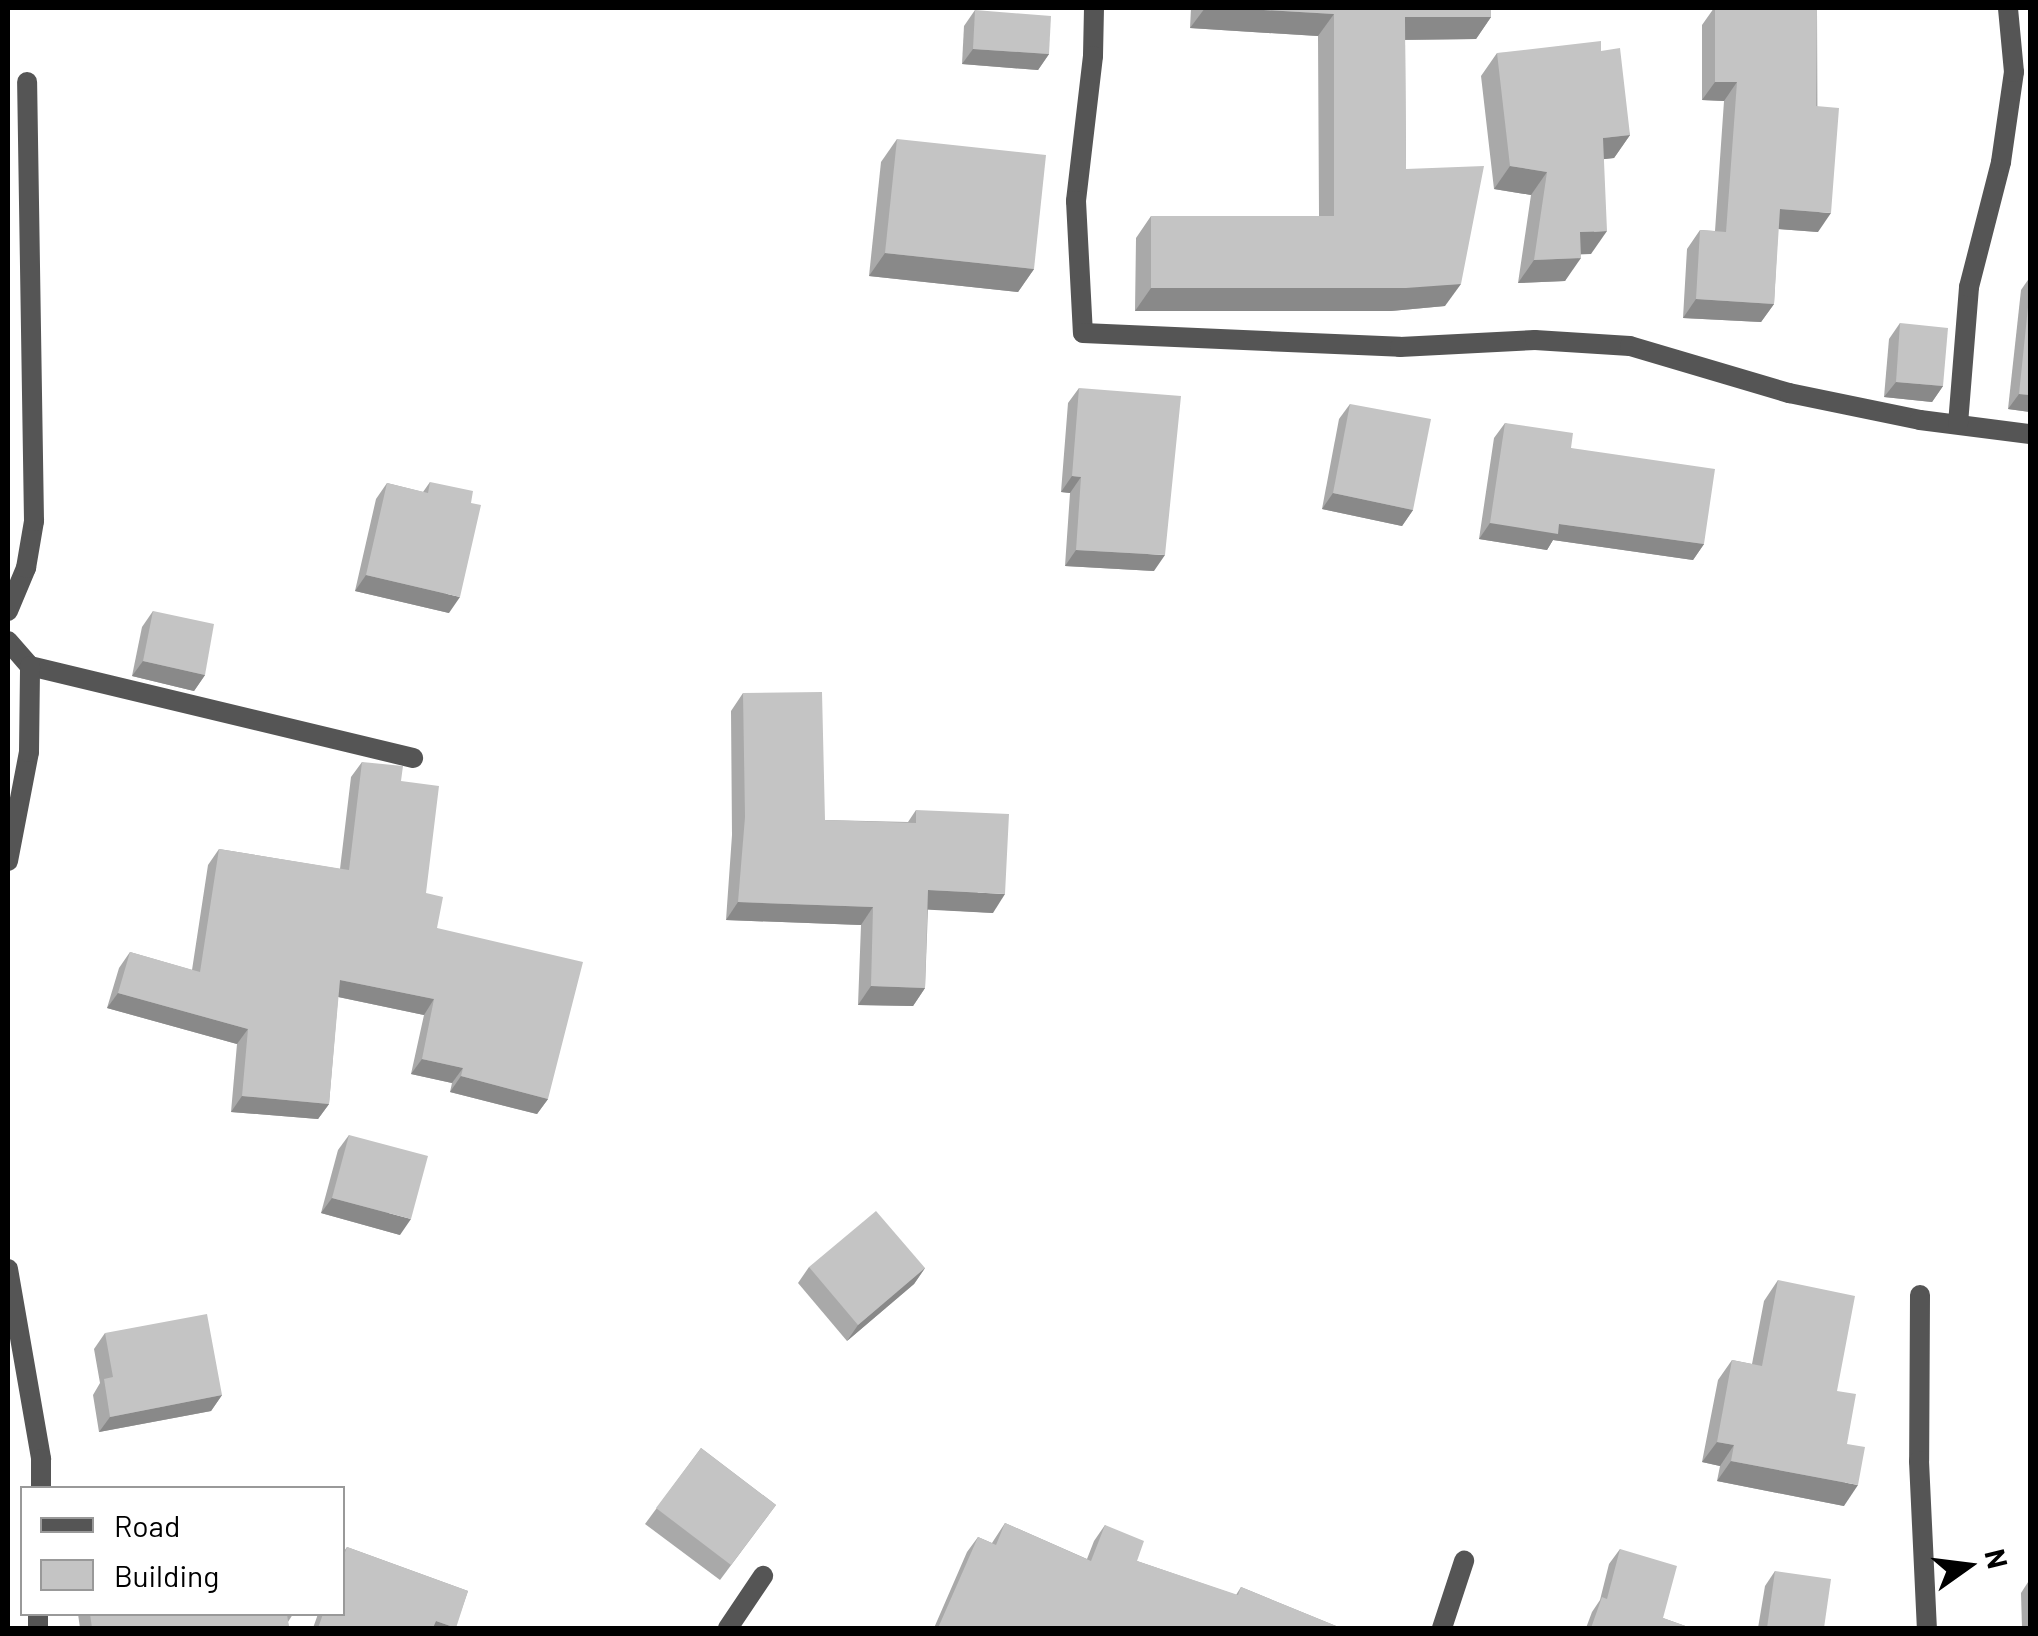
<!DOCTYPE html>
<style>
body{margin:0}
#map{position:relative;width:2038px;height:1636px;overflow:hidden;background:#fff;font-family:Barlow,sans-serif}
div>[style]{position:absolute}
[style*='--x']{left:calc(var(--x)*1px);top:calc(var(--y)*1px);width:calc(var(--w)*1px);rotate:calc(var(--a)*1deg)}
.minor>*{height:20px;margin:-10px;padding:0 10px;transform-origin:10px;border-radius:10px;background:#555}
.wall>*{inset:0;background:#a9a9a9}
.shaded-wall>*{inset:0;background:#898989}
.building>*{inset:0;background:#c4c4c4}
span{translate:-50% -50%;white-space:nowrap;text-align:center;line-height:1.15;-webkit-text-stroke:10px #fff;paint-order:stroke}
.frame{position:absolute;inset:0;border:10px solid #000;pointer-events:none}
.legend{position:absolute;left:20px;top:1486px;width:325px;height:130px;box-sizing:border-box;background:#fff;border:2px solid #999;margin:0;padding:12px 18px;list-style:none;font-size:30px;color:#000}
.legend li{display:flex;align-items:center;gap:20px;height:50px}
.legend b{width:50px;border:2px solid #999}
.north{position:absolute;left:1918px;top:1516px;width:100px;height:100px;-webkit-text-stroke:8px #fff;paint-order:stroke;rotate:76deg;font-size:28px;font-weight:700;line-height:40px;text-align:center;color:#000}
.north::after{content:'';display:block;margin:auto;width:35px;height:45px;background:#000;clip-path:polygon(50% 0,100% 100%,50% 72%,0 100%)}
</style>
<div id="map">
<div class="minor">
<i style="--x:1094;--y:8;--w:48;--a:91.2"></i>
<i style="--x:1093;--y:56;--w:146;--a:96.7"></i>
<i style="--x:1076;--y:201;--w:132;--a:87"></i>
<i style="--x:1083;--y:333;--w:317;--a:2.5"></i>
<i style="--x:1400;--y:347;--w:135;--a:-3"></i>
<i style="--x:1535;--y:340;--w:95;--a:3.6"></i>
<i style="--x:1630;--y:346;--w:166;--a:16.5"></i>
<i style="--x:1789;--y:393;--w:134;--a:11.6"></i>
<i style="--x:1920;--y:420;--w:111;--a:7.3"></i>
<i style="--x:1958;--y:424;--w:137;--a:-85.4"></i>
<i style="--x:1969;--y:287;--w:129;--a:-75.6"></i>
<i style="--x:2001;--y:162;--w:91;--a:-81.8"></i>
<i style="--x:2014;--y:72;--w:64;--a:-95.4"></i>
<i style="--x:8;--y:611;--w:47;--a:-67.3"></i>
<i style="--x:26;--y:568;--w:48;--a:-80.3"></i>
<i style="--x:34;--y:521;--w:439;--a:-90.9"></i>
<i style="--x:8;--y:641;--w:33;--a:49"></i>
<i style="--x:30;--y:666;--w:394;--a:13.5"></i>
<i style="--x:8;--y:861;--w:111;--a:-79.1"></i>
<i style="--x:29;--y:752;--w:86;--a:-89.3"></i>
<i style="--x:8;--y:1269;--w:193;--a:80.1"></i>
<i style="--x:41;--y:1459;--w:29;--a:90"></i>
<i style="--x:1920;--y:1295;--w:166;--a:90.3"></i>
<i style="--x:1919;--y:1461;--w:167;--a:87.3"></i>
<i style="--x:38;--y:1628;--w:14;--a:-90"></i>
<i style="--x:728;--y:1628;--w:63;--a:-56.1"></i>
<i style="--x:1442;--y:1628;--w:71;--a:-71.8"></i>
</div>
<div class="wall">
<i style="clip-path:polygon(1191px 8px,1491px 8px,1491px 17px,1476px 39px,1405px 40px,1406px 169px,1445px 306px,1391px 311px,1135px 311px,1136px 238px,1151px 216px,1319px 216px,1318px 36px,1190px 28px)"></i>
<i style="clip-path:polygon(1714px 8px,1817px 8px,1818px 232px,1778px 229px,1774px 304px,1761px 322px,1683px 318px,1687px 249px,1700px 230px,1715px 231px,1724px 101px,1702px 100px,1702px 25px)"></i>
<i style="clip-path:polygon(975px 10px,1049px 54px,1038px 70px,962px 64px,964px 26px)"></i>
<i style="clip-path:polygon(1601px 51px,1630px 135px,1614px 158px,1604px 159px,1591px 254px,1581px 254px,1565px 281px,1518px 283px,1531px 195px,1494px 189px,1481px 76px,1497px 53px)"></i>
<i style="clip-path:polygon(897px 139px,1034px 269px,1018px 292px,869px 276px,881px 162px)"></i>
<i style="clip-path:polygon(2030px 277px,2030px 412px,2008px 409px,2021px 290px)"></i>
<i style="clip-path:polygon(1900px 323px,1943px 386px,1932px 402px,1884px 397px,1889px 339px)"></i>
<i style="clip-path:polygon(1079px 388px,1154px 571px,1065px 566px,1070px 493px,1061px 492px,1068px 403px)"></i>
<i style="clip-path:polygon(1350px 404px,1413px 510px,1402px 526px,1322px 509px,1339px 419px)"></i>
<i style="clip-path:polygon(1505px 423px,1571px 448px,1704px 544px,1693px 560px,1553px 540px,1547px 550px,1479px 539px,1494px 438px)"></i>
<i style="clip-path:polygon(430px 482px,449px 613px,355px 591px,376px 499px,387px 483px,423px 492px)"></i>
<i style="clip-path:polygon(153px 611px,205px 675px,194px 691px,132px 676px,142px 627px)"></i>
<i style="clip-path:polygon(743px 693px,825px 820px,908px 822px,916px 810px,993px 913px,928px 909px,925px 988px,913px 1006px,858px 1005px,861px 925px,726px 920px,732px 835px,731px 711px)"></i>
<i style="clip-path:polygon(362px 762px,401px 781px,426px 893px,437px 928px,548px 1099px,537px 1114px,450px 1092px,452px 1083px,411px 1074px,424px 1015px,338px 997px,329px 1104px,318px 1119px,231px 1112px,237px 1044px,107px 1008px,119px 968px,130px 952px,192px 970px,208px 865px,219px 849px,340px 869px,351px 777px)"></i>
<i style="clip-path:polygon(349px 1135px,400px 1235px,321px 1213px,338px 1150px)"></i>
<i style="clip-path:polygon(809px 1267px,925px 1268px,914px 1284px,847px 1341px,798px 1283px)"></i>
<i style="clip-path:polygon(1778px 1280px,1837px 1391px,1847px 1444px,1844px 1506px,1717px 1481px,1720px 1466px,1702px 1462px,1718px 1380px,1732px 1360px,1752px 1364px,1764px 1301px)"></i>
<i style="clip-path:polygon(105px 1333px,222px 1395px,211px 1411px,99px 1432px,93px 1395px,100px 1383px,94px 1349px)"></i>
<i style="clip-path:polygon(701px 1448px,776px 1505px,720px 1580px,645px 1524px)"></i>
<i style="clip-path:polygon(1005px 1523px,1087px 1559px,1094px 1541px,1105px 1525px,1137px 1561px,1236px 1595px,1241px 1587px,1341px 1628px,934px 1628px,967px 1552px,978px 1537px,992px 1543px)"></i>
<i style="clip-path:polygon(347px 1547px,468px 1591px,455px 1628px,313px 1628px,318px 1614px,342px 1614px,342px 1554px)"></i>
<i style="clip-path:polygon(1620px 1549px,1663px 1618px,1691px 1628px,1586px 1628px,1592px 1612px,1600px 1600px,1609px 1564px)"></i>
<i style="clip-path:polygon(1775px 1571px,1824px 1628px,1758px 1628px,1765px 1586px)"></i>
<i style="clip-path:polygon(2030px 1579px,2030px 1628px,2022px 1628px,2021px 1593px)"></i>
<i style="clip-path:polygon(78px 1614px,293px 1614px,288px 1622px,289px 1628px,80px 1628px)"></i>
</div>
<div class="shaded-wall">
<i style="clip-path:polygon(1205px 8px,1229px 8px,1334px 14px,1318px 36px,1190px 28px)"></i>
<i style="clip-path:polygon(1405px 17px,1491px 17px,1476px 39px,1390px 40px)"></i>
<i style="clip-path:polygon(973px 49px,1049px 54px,1038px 70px,962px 64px)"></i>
<i style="clip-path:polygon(1715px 82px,1737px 82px,1724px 101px,1702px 100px)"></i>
<i style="clip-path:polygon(1630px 135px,1614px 158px,1587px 161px,1603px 138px)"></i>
<i style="clip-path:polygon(1510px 166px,1547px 172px,1531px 195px,1494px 189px)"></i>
<i style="clip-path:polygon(1780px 209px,1831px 213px,1818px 232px,1766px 228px)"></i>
<i style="clip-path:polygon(1607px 231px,1591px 254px,1564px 255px,1580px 232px)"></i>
<i style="clip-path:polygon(885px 253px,1034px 269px,1018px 292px,869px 276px)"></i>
<i style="clip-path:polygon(1581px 258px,1565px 281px,1518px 283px,1534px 260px)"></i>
<i style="clip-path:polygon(1461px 284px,1445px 306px,1391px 311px,1135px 311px,1151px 288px)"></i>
<i style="clip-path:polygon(1696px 299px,1774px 304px,1761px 322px,1683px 318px)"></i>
<i style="clip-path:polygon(1896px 382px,1943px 386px,1932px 402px,1884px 397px)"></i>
<i style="clip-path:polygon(2019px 394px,2030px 395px,2030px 412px,2008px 409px)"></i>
<i style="clip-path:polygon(1072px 476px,1081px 477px,1070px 493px,1061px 492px)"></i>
<i style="clip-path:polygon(1333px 493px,1413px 510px,1402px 526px,1322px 509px)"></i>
<i style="clip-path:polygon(1490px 523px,1559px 524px,1704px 544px,1693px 560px,1553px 540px,1547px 550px,1479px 539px)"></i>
<i style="clip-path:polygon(1076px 550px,1165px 555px,1154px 571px,1065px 566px)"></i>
<i style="clip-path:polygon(366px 575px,460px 597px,449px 613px,355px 591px)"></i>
<i style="clip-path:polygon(143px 661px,205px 675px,194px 691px,132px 676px)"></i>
<i style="clip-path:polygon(928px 890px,1005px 894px,993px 913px,915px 909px)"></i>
<i style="clip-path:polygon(738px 902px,873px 907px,861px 925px,726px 920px)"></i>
<i style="clip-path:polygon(340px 980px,434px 999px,424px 1015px,329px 995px)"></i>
<i style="clip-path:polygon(871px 986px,925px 988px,913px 1006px,858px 1005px)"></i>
<i style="clip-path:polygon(118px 993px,248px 1029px,237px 1044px,107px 1008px)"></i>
<i style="clip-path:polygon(422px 1059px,463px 1068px,452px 1083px,411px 1074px)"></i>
<i style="clip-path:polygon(461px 1076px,548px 1099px,537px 1114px,450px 1092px)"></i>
<i style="clip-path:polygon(242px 1096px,329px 1104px,318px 1119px,231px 1112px)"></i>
<i style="clip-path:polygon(332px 1198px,411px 1219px,400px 1235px,321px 1213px)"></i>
<i style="clip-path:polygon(925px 1268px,914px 1284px,847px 1341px,858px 1325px)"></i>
<i style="clip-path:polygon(222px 1395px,211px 1411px,99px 1432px,110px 1417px)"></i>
<i style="clip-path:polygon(1717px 1442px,1734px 1445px,1720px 1466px,1702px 1462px)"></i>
<i style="clip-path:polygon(1731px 1461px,1858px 1485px,1844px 1506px,1717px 1481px)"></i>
<i style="clip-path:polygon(436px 1621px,456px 1628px,431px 1628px)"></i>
</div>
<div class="building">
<i style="clip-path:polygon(1229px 8px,1491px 8px,1491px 17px,1405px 17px,1406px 169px,1484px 166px,1461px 284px,1406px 288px,1151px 288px,1151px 216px,1334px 216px,1334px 14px)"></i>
<i style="clip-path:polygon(1715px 8px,1817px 8px,1816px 106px,1839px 108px,1831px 213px,1780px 209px,1774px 304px,1696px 299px,1700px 230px,1726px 232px,1737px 82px,1715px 82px)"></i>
<i style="clip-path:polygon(975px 10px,1051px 16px,1049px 54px,973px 49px)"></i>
<i style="clip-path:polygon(1601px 41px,1601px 51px,1620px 48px,1630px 135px,1603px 138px,1607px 231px,1580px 232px,1581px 258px,1534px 260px,1547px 172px,1510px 166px,1497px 53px)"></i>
<i style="clip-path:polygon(897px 139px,1046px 155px,1034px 269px,885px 253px)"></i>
<i style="clip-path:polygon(2030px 288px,2030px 395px,2019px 394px)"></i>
<i style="clip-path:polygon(1900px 323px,1948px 328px,1943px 386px,1896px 382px)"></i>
<i style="clip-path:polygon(1079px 388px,1181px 396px,1165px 555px,1076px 550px,1081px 477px,1072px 476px)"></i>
<i style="clip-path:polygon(1350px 404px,1431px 419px,1413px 510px,1333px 493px)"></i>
<i style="clip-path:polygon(1505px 423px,1573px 433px,1571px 448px,1715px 469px,1704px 544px,1559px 524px,1558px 534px,1490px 523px)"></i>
<i style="clip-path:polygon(430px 482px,473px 491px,471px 503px,481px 505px,460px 597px,366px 575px,387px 483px,428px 493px)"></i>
<i style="clip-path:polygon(153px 611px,214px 624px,205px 675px,143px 661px)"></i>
<i style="clip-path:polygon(822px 692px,825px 820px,916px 823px,916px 810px,1009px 814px,1005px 894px,928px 890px,925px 988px,871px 986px,873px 907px,738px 902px,745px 817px,743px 693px)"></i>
<i style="clip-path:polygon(362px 762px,403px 766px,401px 781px,439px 786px,426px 893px,443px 897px,437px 928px,583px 962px,548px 1099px,461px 1076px,463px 1068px,422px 1059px,434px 999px,340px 980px,329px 1104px,242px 1096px,248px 1029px,118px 993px,130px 952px,200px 972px,219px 849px,349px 870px)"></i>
<i style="clip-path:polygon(349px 1135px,428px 1156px,411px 1219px,332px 1198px)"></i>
<i style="clip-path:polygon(876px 1211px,925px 1268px,858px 1325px,809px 1267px)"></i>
<i style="clip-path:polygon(1778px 1280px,1855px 1296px,1837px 1391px,1856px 1394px,1847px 1444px,1865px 1447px,1858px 1485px,1731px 1461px,1734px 1445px,1717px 1442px,1732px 1360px,1762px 1366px)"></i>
<i style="clip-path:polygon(207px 1314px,222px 1395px,110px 1417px,104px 1379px,113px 1377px,105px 1333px)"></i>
<i style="clip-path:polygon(701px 1448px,776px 1505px,731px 1565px,656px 1508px)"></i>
<i style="clip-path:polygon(1005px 1523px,1091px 1561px,1105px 1525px,1144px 1541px,1137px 1561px,1238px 1595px,1241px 1587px,1341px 1628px,938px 1628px,978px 1537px,996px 1545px)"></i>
<i style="clip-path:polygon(347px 1547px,468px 1591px,456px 1628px,436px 1621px,433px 1628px,318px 1628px,323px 1614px,342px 1614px,342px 1560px)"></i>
<i style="clip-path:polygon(1620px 1549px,1677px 1566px,1663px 1618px,1691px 1628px,1591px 1628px,1602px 1597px,1607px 1599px)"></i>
<i style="clip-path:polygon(1775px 1571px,1831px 1579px,1824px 1628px,1767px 1628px)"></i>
<i style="clip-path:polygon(90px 1614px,287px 1614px,289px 1628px,92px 1628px)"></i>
</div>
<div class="frame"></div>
<ul class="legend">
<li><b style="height:12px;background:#555"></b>Road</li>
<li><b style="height:28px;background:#c4c4c4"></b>Building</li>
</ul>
<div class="north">N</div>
</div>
